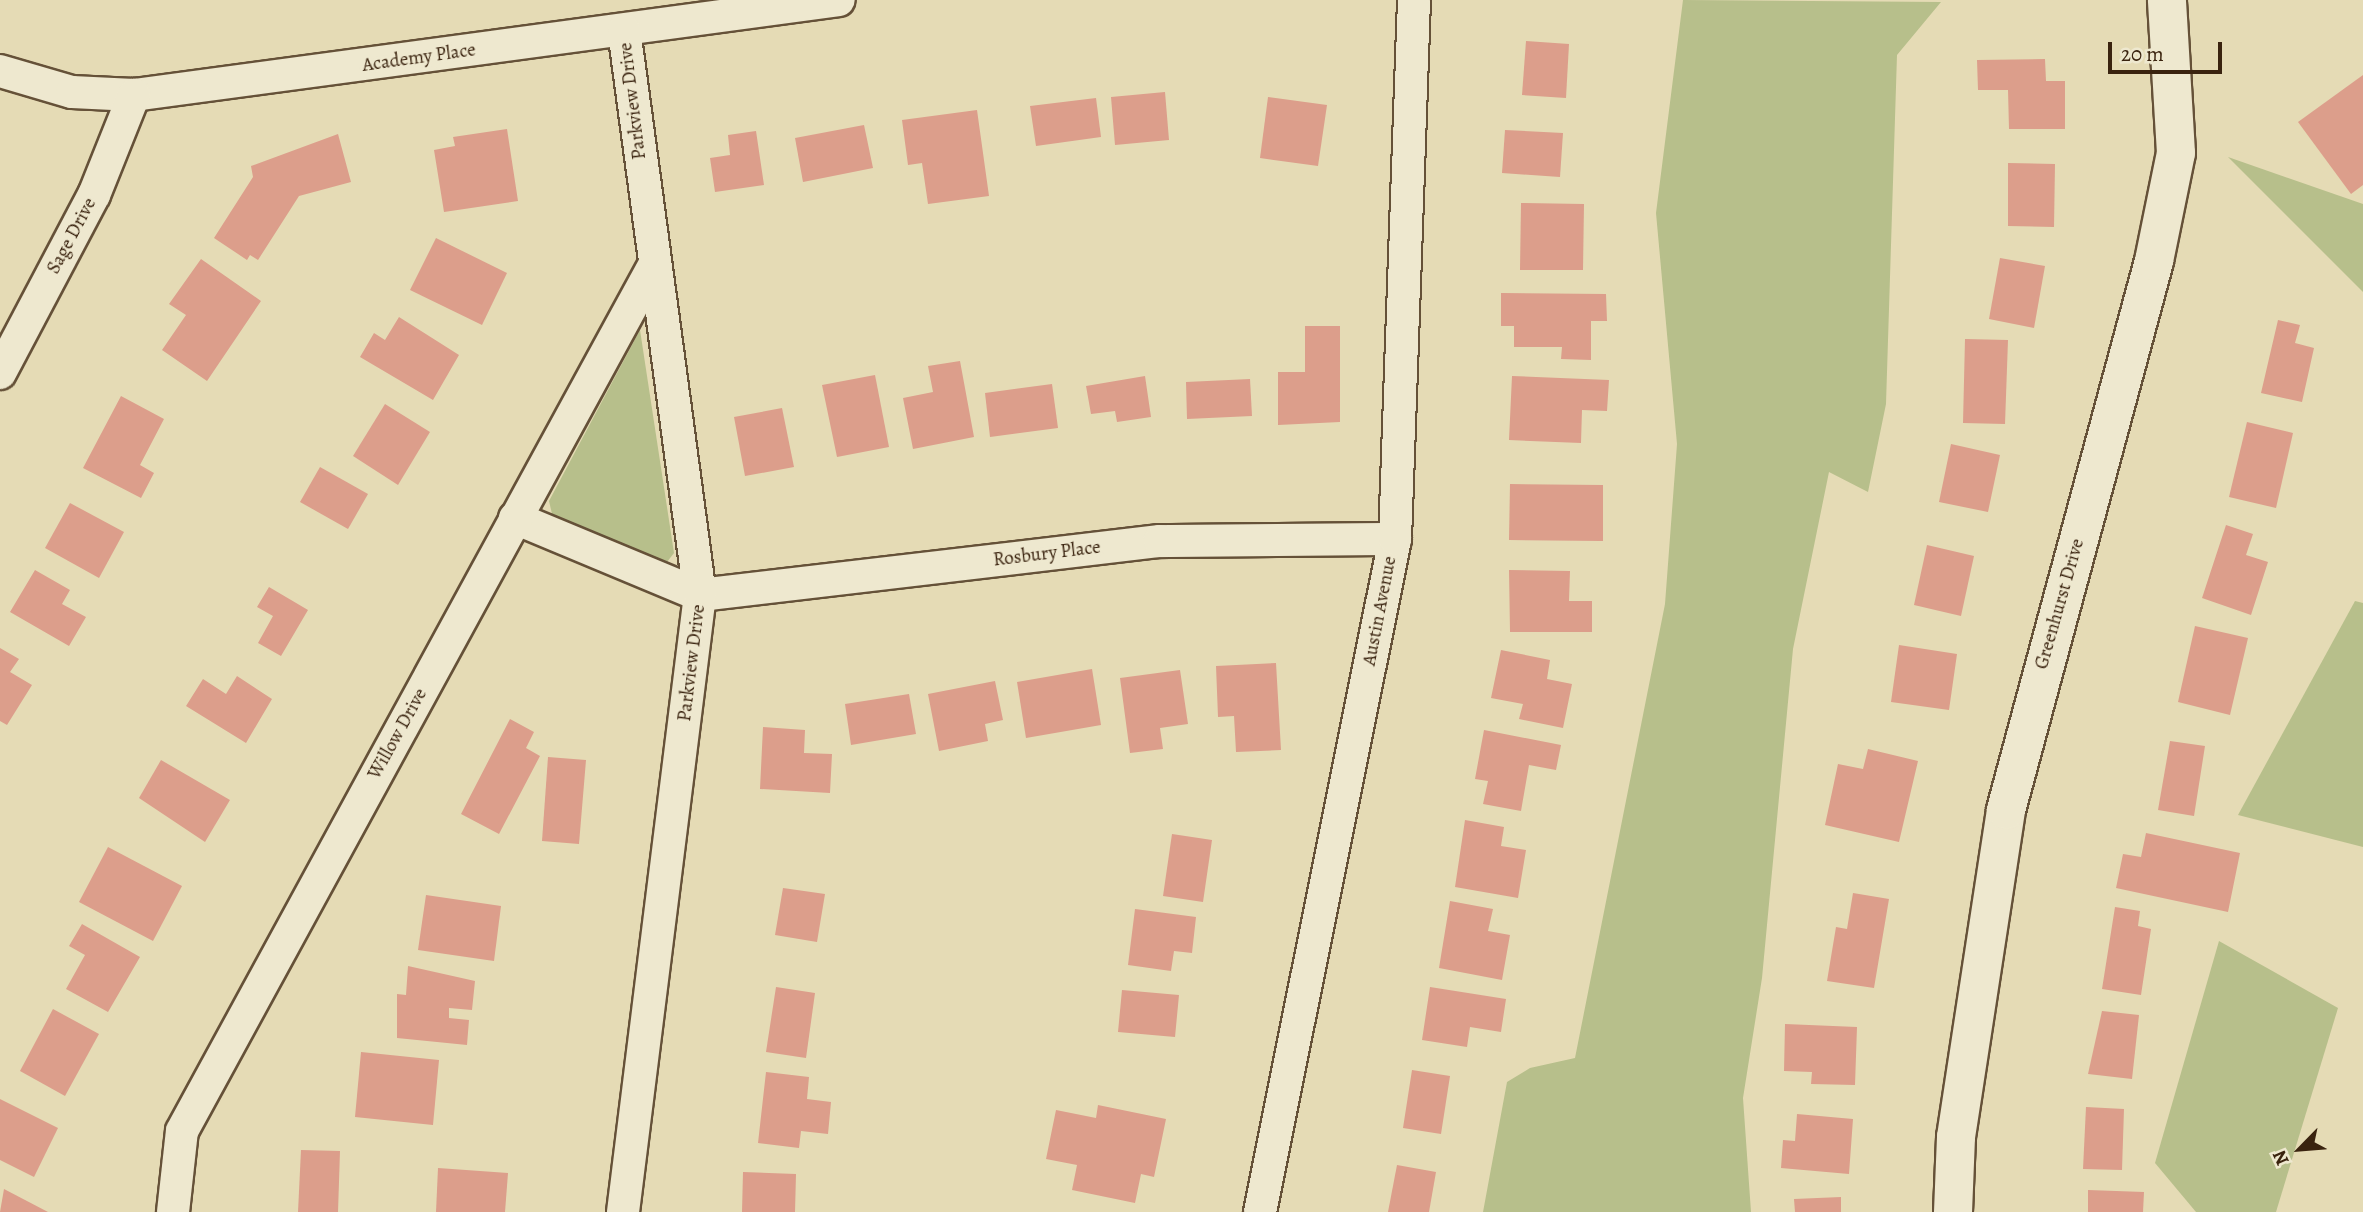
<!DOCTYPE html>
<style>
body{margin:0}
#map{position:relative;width:2363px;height:1212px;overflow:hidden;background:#e5dbb5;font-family:Alegreya,serif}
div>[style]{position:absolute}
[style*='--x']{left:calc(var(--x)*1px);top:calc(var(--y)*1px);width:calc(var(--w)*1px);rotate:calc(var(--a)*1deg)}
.green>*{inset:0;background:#b7bf8b}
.building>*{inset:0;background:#dc9e8b}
.roads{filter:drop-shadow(2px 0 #655138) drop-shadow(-2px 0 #655138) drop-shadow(0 2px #655138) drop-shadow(0 -2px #655138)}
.minor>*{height:32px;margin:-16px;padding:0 16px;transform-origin:16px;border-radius:16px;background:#eee8cf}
.tertiary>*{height:38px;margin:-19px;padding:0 19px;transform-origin:19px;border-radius:19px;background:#eee8cf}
span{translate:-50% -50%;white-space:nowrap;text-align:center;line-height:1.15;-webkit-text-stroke:5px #eee8cf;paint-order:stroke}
.street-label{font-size:19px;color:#3a230f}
.north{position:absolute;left:2265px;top:1114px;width:70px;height:70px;-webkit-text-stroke:5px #eee8cf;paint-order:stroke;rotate:245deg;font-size:19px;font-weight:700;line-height:28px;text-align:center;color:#3a230f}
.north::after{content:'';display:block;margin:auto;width:24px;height:32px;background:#3a230f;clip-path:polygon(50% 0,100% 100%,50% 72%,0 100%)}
.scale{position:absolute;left:2108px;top:42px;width:114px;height:32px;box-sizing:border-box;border:4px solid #3a230f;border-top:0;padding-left:9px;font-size:21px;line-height:24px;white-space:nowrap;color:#3a230f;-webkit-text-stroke:5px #eee8cf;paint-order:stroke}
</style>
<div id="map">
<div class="green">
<i style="clip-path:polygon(1683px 0,1941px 2px,1897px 55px,1886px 404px,1868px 492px,1829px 472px,1793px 649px,1762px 978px,1743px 1098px,1751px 1212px,1483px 1212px,1507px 1082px,1530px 1068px,1575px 1058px,1665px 604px,1677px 444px,1656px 213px)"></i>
<i style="clip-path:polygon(2228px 157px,2363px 204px,2363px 292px)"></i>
<i style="clip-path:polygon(640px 330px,674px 553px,667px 562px,553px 518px,549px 501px)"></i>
<i style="clip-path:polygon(2355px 601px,2363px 603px,2363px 847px,2238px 815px)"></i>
<i style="clip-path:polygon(2219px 941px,2338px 1008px,2276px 1212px,2196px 1212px,2155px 1163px)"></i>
</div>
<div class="building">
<i style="clip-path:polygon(1526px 41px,1569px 44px,1566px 98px,1522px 95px)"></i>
<i style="clip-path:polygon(2045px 59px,2046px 81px,2065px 81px,2065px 129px,2009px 129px,2008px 90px,1978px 90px,1977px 60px)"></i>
<i style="clip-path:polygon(2363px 75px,2363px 185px,2351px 194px,2298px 122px)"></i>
<i style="clip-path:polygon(1165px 92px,1169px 140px,1115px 145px,1111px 97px)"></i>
<i style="clip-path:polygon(1268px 97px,1327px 105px,1318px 166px,1260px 158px)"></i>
<i style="clip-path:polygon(1096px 98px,1101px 137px,1036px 146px,1030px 106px)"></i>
<i style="clip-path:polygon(977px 110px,989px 196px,928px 204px,922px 163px,908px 165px,902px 120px)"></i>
<i style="clip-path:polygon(864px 125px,873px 168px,803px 182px,795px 138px)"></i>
<i style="clip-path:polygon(507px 129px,518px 201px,444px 212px,434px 150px,455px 146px,453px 137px)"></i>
<i style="clip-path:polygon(1505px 130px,1563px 133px,1560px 177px,1502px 173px)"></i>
<i style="clip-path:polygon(756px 131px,764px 185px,715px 192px,710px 158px,730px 155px,728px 135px)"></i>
<i style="clip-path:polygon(338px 134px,351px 182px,299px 196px,258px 260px,250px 255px,247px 260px,214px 238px,253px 177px,251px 166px)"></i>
<i style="clip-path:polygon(2008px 163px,2055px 164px,2054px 227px,2008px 226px)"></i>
<i style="clip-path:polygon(1521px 203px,1584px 204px,1583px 270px,1520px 270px)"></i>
<i style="clip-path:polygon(436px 238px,507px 273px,482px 325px,410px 290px)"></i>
<i style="clip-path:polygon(2000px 258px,2045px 266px,2034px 328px,1989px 319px)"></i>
<i style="clip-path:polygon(201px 259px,261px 301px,207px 381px,162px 350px,186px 315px,169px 304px)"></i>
<i style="clip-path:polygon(1501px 293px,1606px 294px,1607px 321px,1591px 321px,1591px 360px,1561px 359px,1562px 347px,1514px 347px,1514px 326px,1501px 326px)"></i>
<i style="clip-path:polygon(399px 317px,459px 355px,433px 400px,360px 357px,374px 333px,385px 340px)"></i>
<i style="clip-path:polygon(2278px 320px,2300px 325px,2295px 343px,2314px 348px,2302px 402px,2261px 393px)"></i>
<i style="clip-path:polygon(1305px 326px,1340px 326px,1340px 422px,1278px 425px,1278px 372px,1305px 372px)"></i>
<i style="clip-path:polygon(1965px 339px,2008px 340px,2005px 424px,1963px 423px)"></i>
<i style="clip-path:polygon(960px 361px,974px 437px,913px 449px,903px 398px,933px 392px,928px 366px)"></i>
<i style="clip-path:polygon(875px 375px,889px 447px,837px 457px,822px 385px)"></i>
<i style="clip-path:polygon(1145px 376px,1151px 417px,1117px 422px,1115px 411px,1091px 414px,1086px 386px)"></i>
<i style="clip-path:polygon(1512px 376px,1609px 380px,1607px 411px,1582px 410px,1581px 443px,1509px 440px)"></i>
<i style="clip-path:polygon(1250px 379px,1252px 416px,1187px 419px,1186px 382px)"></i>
<i style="clip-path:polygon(1052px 384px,1058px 428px,990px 437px,985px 393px)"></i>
<i style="clip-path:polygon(121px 396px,164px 419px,140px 465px,154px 473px,141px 498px,83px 468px)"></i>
<i style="clip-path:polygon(385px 404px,430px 432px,398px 485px,353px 456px)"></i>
<i style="clip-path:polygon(782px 408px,794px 467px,745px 476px,734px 417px)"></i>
<i style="clip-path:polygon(2247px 422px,2293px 433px,2276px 508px,2229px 497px)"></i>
<i style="clip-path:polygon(1951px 444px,2000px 455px,1988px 512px,1939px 502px)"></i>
<i style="clip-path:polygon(320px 467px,368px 494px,348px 529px,300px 502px)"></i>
<i style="clip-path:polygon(1510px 484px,1603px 485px,1603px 541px,1509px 540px)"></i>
<i style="clip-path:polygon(70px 503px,124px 532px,99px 578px,45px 548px)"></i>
<i style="clip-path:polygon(2226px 525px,2253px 534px,2246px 555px,2268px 562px,2251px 615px,2202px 598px)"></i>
<i style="clip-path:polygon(1927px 545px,1974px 556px,1961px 616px,1914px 605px)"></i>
<i style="clip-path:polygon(35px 570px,70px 590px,62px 604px,86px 617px,69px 646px,10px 612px)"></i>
<i style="clip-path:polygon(1509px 570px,1570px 571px,1569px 601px,1592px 601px,1592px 632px,1510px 632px)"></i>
<i style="clip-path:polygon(269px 587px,308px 610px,281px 656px,258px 643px,273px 616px,257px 607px)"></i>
<i style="clip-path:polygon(2195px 626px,2248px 638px,2230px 715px,2178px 702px)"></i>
<i style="clip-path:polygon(1899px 645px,1957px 654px,1949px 710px,1891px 702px)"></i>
<i style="clip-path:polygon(0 648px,19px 659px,10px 672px,32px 685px,7px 725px,0 721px)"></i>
<i style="clip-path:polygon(1501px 650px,1550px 660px,1547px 679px,1572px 684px,1563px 728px,1519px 719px,1523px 704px,1491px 698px)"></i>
<i style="clip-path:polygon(1276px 663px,1281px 750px,1236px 752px,1234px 716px,1218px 717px,1216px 666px)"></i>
<i style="clip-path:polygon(1092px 669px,1101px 725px,1026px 738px,1017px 682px)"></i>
<i style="clip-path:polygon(1180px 670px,1188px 724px,1160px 728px,1163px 749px,1130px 753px,1120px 678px)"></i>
<i style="clip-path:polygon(237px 676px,272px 699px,246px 743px,186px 706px,203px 679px,226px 694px)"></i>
<i style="clip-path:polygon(995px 681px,1003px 720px,985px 724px,988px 741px,939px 751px,928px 694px)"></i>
<i style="clip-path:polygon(909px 694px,916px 734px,851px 745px,845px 704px)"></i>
<i style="clip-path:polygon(510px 719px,534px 732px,526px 748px,540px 756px,499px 834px,461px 814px)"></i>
<i style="clip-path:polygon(763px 727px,805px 730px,804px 753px,832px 754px,830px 793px,760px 789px)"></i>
<i style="clip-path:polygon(1484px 730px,1561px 745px,1556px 770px,1529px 765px,1521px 811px,1483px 804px,1488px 781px,1475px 779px)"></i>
<i style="clip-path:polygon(2170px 741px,2205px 746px,2194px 816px,2158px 810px)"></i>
<i style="clip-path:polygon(1868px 749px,1918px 761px,1899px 842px,1825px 825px,1838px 764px,1863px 769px)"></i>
<i style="clip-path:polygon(548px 757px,586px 760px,579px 844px,542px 841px)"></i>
<i style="clip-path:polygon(161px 760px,230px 800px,205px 842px,139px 798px)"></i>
<i style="clip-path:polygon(1465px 820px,1504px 827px,1501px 846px,1526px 850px,1518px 898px,1455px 887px)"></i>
<i style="clip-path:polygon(2146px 833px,2240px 853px,2228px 912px,2116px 888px,2123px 854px,2141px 857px)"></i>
<i style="clip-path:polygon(1172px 834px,1212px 840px,1203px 902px,1163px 896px)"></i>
<i style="clip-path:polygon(108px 847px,182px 886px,153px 941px,79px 902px)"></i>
<i style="clip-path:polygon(783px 888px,825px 894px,817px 942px,775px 935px)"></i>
<i style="clip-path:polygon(1853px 893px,1889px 899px,1874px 988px,1827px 981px,1836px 927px,1847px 929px)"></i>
<i style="clip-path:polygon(426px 895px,501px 906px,494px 961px,418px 950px)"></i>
<i style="clip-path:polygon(1450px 901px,1493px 909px,1488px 931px,1510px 935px,1502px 980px,1439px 968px)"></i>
<i style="clip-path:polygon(2115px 907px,2140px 911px,2138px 926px,2151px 929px,2141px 995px,2102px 989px)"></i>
<i style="clip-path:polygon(1135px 909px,1196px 917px,1192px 953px,1174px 951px,1171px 971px,1128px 965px)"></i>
<i style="clip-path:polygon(82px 924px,140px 957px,108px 1012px,66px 989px,85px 955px,69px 946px)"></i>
<i style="clip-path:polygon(408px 966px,475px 981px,472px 1010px,449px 1008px,449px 1018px,469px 1020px,467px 1045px,397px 1038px,397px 994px,406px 995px)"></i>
<i style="clip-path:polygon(776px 987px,815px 993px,806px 1058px,766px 1052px)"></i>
<i style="clip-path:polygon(1430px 987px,1506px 999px,1501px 1032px,1470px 1027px,1467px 1047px,1422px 1040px)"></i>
<i style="clip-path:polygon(1122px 990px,1179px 995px,1175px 1037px,1118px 1032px)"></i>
<i style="clip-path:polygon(53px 1009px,99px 1034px,65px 1096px,20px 1071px)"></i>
<i style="clip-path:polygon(2102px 1011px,2139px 1015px,2132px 1079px,2088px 1074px)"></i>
<i style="clip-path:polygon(1785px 1024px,1857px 1027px,1855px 1085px,1811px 1084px,1812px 1072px,1784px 1071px)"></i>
<i style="clip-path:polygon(361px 1052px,439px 1060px,433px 1125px,355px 1117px)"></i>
<i style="clip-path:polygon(1412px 1070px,1450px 1076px,1441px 1134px,1403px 1128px)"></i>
<i style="clip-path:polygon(766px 1072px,809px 1077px,807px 1099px,831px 1102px,828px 1134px,801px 1131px,799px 1148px,758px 1143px)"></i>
<i style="clip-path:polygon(0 1099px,58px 1128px,34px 1177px,0 1160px)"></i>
<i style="clip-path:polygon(1098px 1105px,1166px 1119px,1154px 1177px,1141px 1174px,1135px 1203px,1072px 1190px,1077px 1165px,1046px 1159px,1056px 1110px,1096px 1118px)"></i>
<i style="clip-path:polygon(2086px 1107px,2124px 1109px,2122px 1170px,2083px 1169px)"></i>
<i style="clip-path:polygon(1797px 1114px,1853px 1119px,1849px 1174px,1781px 1168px,1783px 1140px,1795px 1141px)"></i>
<i style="clip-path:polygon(301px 1150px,340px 1151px,338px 1212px,298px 1212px)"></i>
<i style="clip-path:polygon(1397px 1165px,1436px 1172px,1429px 1212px,1388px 1212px)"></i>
<i style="clip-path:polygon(438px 1168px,508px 1173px,505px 1212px,436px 1212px)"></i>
<i style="clip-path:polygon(743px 1172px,796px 1174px,795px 1212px,742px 1212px)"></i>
<i style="clip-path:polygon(4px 1189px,48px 1212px,0 1212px)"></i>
<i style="clip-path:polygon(2088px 1190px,2144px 1192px,2143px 1212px,2088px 1212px)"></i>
<i style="clip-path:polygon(1841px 1197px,1841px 1212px,1795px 1212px,1794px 1199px)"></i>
</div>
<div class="roads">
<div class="minor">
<i style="--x:0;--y:71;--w:75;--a:16.3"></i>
<i style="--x:72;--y:92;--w:62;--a:2.8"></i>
<i style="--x:134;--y:95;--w:711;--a:-7.67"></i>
<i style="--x:0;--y:373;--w:201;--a:-62.2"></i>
<i style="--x:94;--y:195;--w:108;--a:-68.2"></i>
<i style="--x:515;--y:518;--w:200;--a:22.6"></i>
<i style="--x:700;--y:595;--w:463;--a:-6.7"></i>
<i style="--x:1160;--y:541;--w:235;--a:-0.5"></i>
<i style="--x:173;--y:1212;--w:81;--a:-83.7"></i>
<i style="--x:182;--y:1131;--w:984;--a:-61.4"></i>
<i style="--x:623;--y:1212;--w:622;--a:-82.89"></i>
<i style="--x:700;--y:595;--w:570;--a:-97.66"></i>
<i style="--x:1260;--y:1212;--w:686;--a:-78.66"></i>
<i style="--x:1395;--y:539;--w:539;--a:-87.98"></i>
</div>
<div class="tertiary">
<i style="--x:1953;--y:1212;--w:75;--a:-87.7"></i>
<i style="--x:1956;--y:1137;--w:331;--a:-81.3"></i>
<i style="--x:2006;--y:810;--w:569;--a:-74.91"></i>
<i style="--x:2154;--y:261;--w:110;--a:-78.5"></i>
<i style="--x:2176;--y:153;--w:153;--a:-93.4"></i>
</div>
</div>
<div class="street-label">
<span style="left:419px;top:58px;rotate:-8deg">Academy Place</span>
<span style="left:633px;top:101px;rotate:-97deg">Parkview Drive</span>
<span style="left:72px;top:236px;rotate:-62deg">Sage Drive</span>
<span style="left:1047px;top:554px;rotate:-7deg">Rosbury Place</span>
<span style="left:2060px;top:604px;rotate:-74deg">Greenhurst Drive</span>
<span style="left:1380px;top:611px;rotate:-79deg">Austin Avenue</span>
<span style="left:692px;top:663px;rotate:-83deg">Parkview Drive</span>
<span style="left:398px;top:734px;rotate:-61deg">Willow Drive</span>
</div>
<div class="north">N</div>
<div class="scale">20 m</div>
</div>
